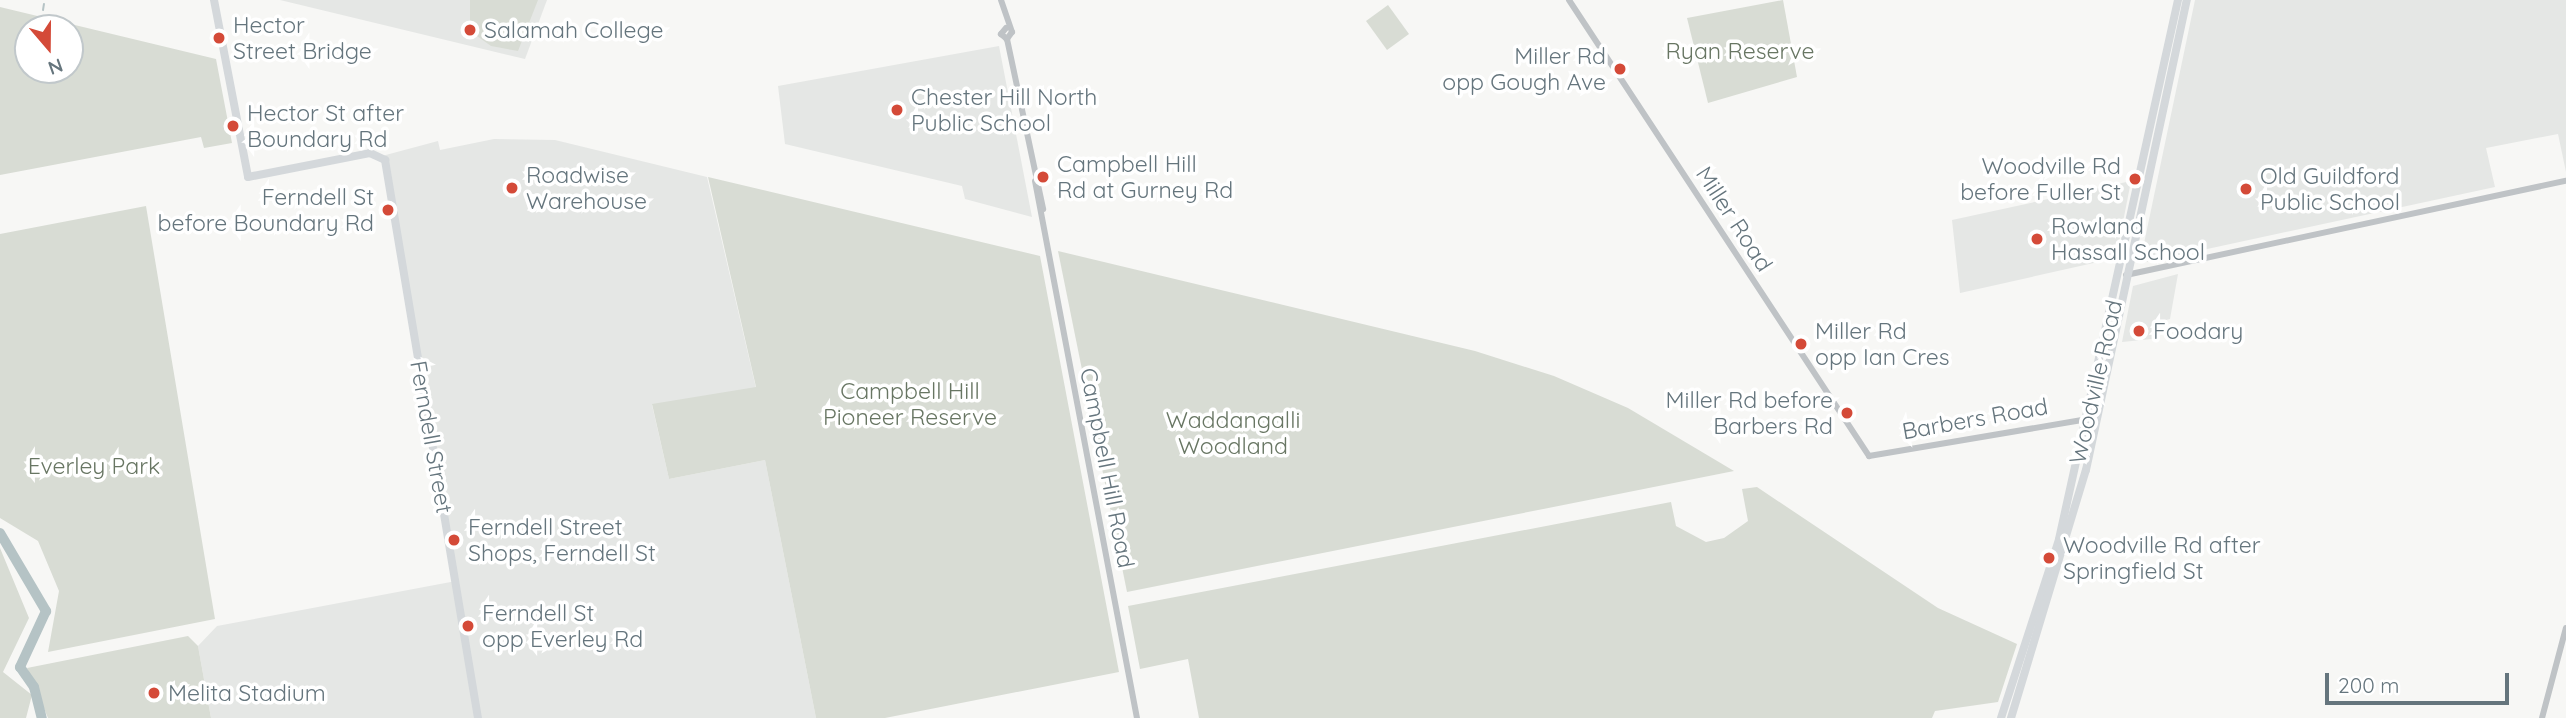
<!DOCTYPE html>
<style>
body{margin:0}
#map{position:relative;width:2566px;height:718px;overflow:hidden;background:#f7f7f5;font-family:Quicksand,sans-serif}
div>[style]{position:absolute}
[style*='--x']{left:calc(var(--x)*1px);top:calc(var(--y)*1px);width:calc(var(--w)*1px);rotate:calc(var(--a)*1deg)}
.built>*{inset:0;background:#e5e7e5}
.green>*{inset:0;background:#d8dcd4}
.stream>*{height:2px;margin:-1px;padding:0 1px;transform-origin:1px;border-radius:1px;background:#b5c3c5}
.river>*{height:10px;margin:-5px;padding:0 5px;transform-origin:5px;border-radius:5px;background:#b5c3c5}
.minor>*{height:6px;margin:-3px;padding:0 3px;transform-origin:3px;border-radius:3px;background:#bfc3c6}
.major>*{height:8px;margin:-4px;padding:0 4px;transform-origin:4px;border-radius:4px;background:#d4d8db}
.dots>*{width:19px;height:19px;translate:-50% -50%;box-sizing:border-box;border:4px solid #fff;border-radius:50%}
span{translate:-50% -50%;white-space:nowrap;text-align:center;line-height:1.15;-webkit-text-stroke:7px #fff;paint-order:stroke}
.poi-label{font-size:23px;color:#65757d}
.left{translate:0 -50%;text-align:left}
.right{translate:-100% -50%;text-align:right}
.park-label{font-size:23px;color:#687663}
.street-label{font-size:23px;color:#65757d}
.north{position:absolute;left:14px;top:14px;width:70px;height:70px;box-sizing:border-box;background:#fff;border:2px solid #c1c8cb;border-radius:50%;rotate:160deg;font-size:19px;font-weight:700;line-height:28px;text-align:center;color:#65757d}
.north::after{content:'';display:block;margin:auto;width:24px;height:32px;background:#d44a38;clip-path:polygon(50% 0,100% 100%,50% 72%,0 100%)}
.scale{position:absolute;left:2325px;top:673px;width:184px;height:32px;box-sizing:border-box;border:4px solid #65757d;border-top:0;padding-left:9px;font-size:21px;line-height:24px;white-space:nowrap;color:#65757d;-webkit-text-stroke:5px #fff;paint-order:stroke}
</style>
<div id="map">
<div class="built">
<i style="clip-path:polygon(280px 0,547px 0,525px 59px)"></i>
<i style="clip-path:polygon(2195px 0,2566px 0,2566px 172px,2558px 134px,2486px 148px,2495px 187px,2147px 262px,2142px 253px)"></i>
<i style="clip-path:polygon(999px 46px,1032px 217px,965px 199px,962px 186px,785px 144px,778px 86px)"></i>
<i style="clip-path:polygon(494px 139px,555px 140px,707px 177px,756px 388px,652px 405px,669px 479px,765px 460px,816px 718px,211px 718px,198px 646px,217px 626px,456px 581px,382px 156px,438px 141px,440px 150px)"></i>
<i style="clip-path:polygon(2131px 181px,2116px 258px,1960px 293px,1952px 220px)"></i>
<i style="clip-path:polygon(2178px 274px,2170px 319px,2154px 323px,2152px 339px,2122px 342px,2133px 286px)"></i>
</div>
<div class="green">
<i style="clip-path:polygon(470px 0,538px 0,518px 51px,491px 46px,470px 31px)"></i>
<i style="clip-path:polygon(1783px 0,1797px 77px,1708px 103px,1687px 18px)"></i>
<i style="clip-path:polygon(1388px 5px,1409px 34px,1387px 50px,1366px 21px)"></i>
<i style="clip-path:polygon(evenodd,0 7px,216px 59px,232px 143px,204px 148px,201px 137px,0 175px,0 7px,70px 28px,70px 70px,28px 70px,28px 28px,70px 28px)"></i>
<i style="clip-path:polygon(708px 177px,1040px 256px,1119px 672px,885px 718px,816px 718px,765px 460px,669px 479px,652px 404px,756px 387px)"></i>
<i style="clip-path:polygon(146px 206px,215px 619px,48px 652px,59px 591px,38px 541px,0 518px,0 234px)"></i>
<i style="clip-path:polygon(1058px 251px,1475px 351px,1554px 376px,1628px 408px,1734px 471px,1127px 592px)"></i>
<i style="clip-path:polygon(1757px 487px,1938px 608px,2017px 644px,1998px 702px,1935px 711px,1932px 718px,1199px 718px,1188px 659px,1140px 669px,1128px 606px,1671px 502px,1676px 526px,1706px 542px,1724px 538px,1748px 521px,1742px 489px)"></i>
<i style="clip-path:polygon(0 548px,29px 618px,3px 672px,32px 695px,26px 718px,0 718px)"></i>
<i style="clip-path:polygon(188px 636px,198px 646px,211px 718px,48px 718px,27px 668px)"></i>
</div>
<div class="stream">
<i style="--x:43;--y:10;--w:6;--a:-81"></i>
</div>
<div class="river">
<i style="--x:0;--y:533;--w:91;--a:59.5"></i>
<i style="--x:46;--y:611;--w:62;--a:114.9"></i>
<i style="--x:20;--y:667;--w:24;--a:55"></i>
<i style="--x:34;--y:687;--w:32;--a:76"></i>
</div>
<div class="minor">
<i style="--x:1001;--y:0;--w:34;--a:71"></i>
<i style="--x:1012;--y:32;--w:9;--a:126"></i>
<i style="--x:1569;--y:0;--w:546;--a:56.66"></i>
<i style="--x:1869;--y:456;--w:222;--a:-9.6"></i>
<i style="--x:1006;--y:28;--w:8;--a:130"></i>
<i style="--x:1001;--y:34;--w:8;--a:40"></i>
<i style="--x:1007;--y:39;--w:174;--a:78"></i>
<i style="--x:1035;--y:181;--w:547;--a:79.25"></i>
<i style="--x:2126;--y:275;--w:450;--a:-12.1"></i>
<i style="--x:2542;--y:718;--w:93;--a:-75.1"></i>
</div>
<div class="major">
<i style="--x:214;--y:0;--w:180;--a:79.1"></i>
<i style="--x:248;--y:177;--w:124;--a:-11.1"></i>
<i style="--x:370;--y:153;--w:17;--a:25"></i>
<i style="--x:385;--y:160;--w:566;--a:80.54"></i>
<i style="--x:2001;--y:718;--w:188;--a:-72"></i>
<i style="--x:2059;--y:539;--w:552;--a:-77.55"></i>
<i style="--x:2011;--y:718;--w:259;--a:-73.2"></i>
<i style="--x:2086;--y:470;--w:481;--a:-77.9"></i>
</div>
<div class="dots">
<i style="left:470px;top:30px;background:#d44a38"></i>
<i style="left:219px;top:38px;background:#d44a38"></i>
<i style="left:1620px;top:69px;background:#d44a38"></i>
<i style="left:897px;top:110px;background:#d44a38"></i>
<i style="left:233px;top:126px;background:#d44a38"></i>
<i style="left:1043px;top:177px;background:#d44a38"></i>
<i style="left:2135px;top:179px;background:#d44a38"></i>
<i style="left:512px;top:188px;background:#d44a38"></i>
<i style="left:2246px;top:189px;background:#d44a38"></i>
<i style="left:388px;top:210px;background:#d44a38"></i>
<i style="left:2037px;top:239px;background:#d44a38"></i>
<i style="left:2139px;top:331px;background:#d44a38"></i>
<i style="left:1801px;top:344px;background:#d44a38"></i>
<i style="left:1847px;top:413px;background:#d44a38"></i>
<i style="left:454px;top:540px;background:#d44a38"></i>
<i style="left:2049px;top:558px;background:#d44a38"></i>
<i style="left:468px;top:626px;background:#d44a38"></i>
<i style="left:154px;top:693px;background:#d44a38"></i>
</div>
<div class="poi-label">
<span class="left" style="left:233px;top:38px">Hector<br>Street Bridge</span>
<span class="left" style="left:484px;top:30px">Salamah College</span>
<span class="right" style="left:1606px;top:69px">Miller Rd<br>opp Gough Ave</span>
<span class="left" style="left:911px;top:110px">Chester Hill North<br>Public School</span>
<span class="left" style="left:247px;top:126px">Hector St after<br>Boundary Rd</span>
<span class="left" style="left:1057px;top:177px">Campbell Hill<br>Rd at Gurney Rd</span>
<span class="right" style="left:2121px;top:179px">Woodville Rd<br>before Fuller St</span>
<span class="left" style="left:526px;top:188px">Roadwise<br>Warehouse</span>
<span class="left" style="left:2260px;top:189px">Old Guildford<br>Public School</span>
<span class="right" style="left:374px;top:210px">Ferndell St<br>before Boundary Rd</span>
<span class="left" style="left:2051px;top:239px">Rowland<br>Hassall School</span>
<span class="left" style="left:1815px;top:344px">Miller Rd<br>opp Ian Cres</span>
<span class="left" style="left:2153px;top:331px">Foodary</span>
<span class="right" style="left:1833px;top:413px">Miller Rd before<br>Barbers Rd</span>
<span class="left" style="left:468px;top:540px">Ferndell Street<br>Shops, Ferndell St</span>
<span class="left" style="left:2063px;top:558px">Woodville Rd after<br>Springfield St</span>
<span class="left" style="left:482px;top:626px">Ferndell St<br>opp Everley Rd</span>
<span class="left" style="left:168px;top:693px">Melita Stadium</span>
</div>
<div class="park-label">
<span style="left:1740px;top:51px">Ryan Reserve</span>
<span style="left:910px;top:404px">Campbell Hill<br>Pioneer Reserve</span>
<span style="left:1233px;top:433px">Waddangalli<br>Woodland</span>
<span style="left:94px;top:466px">Everley Park</span>
</div>
<div class="street-label">
<span style="left:1734px;top:219px;rotate:57deg">Miller Road</span>
<span style="left:2096px;top:382px;rotate:-77deg">Woodville Road</span>
<span style="left:1975px;top:419px;rotate:-10deg">Barbers Road</span>
<span style="left:431px;top:437px;rotate:80deg">Ferndell Street</span>
<span style="left:1107px;top:468px;rotate:79deg">Campbell Hill Road</span>
</div>
<div class="north">N</div>
<div class="scale">200 m</div>
</div>
